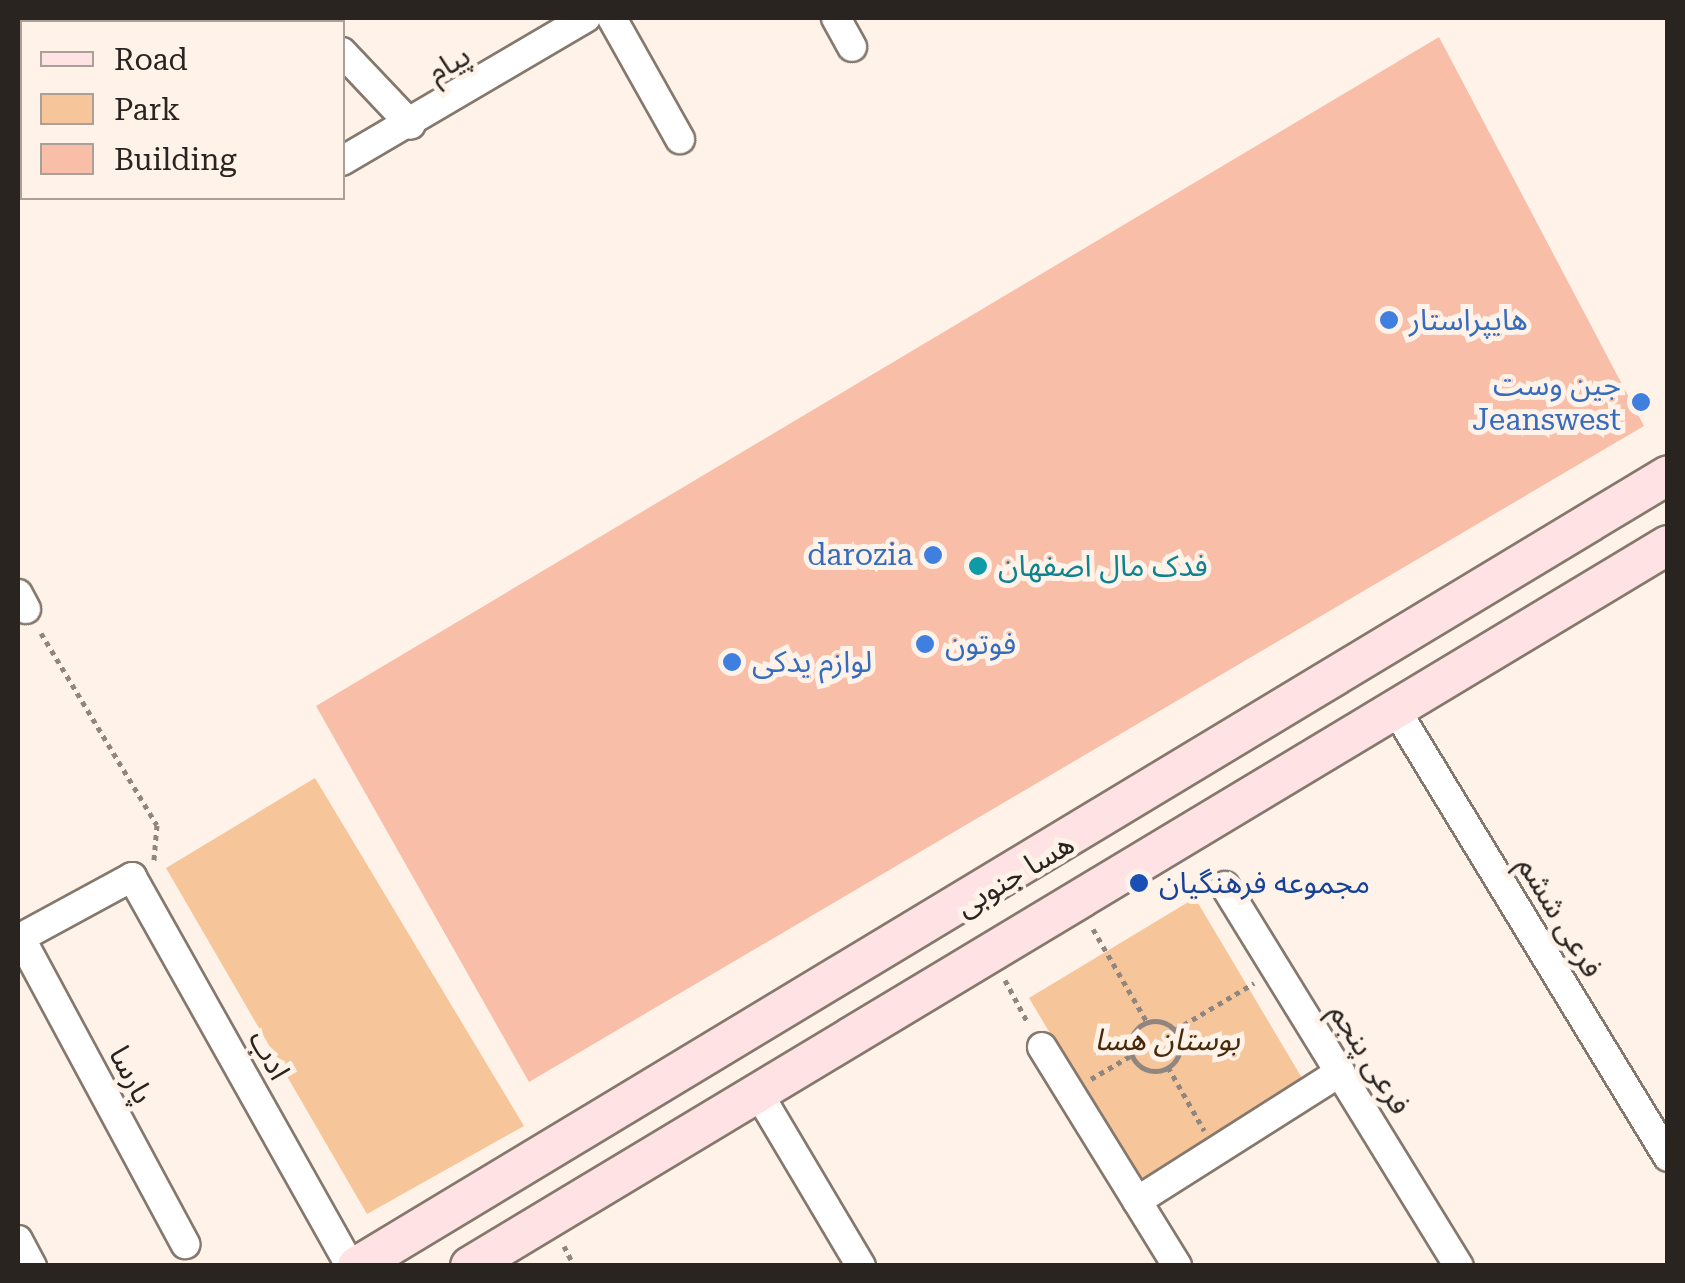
<!DOCTYPE html>
<meta charset="utf-8">
<style>
body{margin:0}
#map{position:relative;width:1685px;height:1283px;overflow:hidden;background:#fff3e9;font-family:"Roboto Serif","Noto Sans Arabic",serif}
div>[style]{position:absolute}
[style*='--x']{left:calc(var(--x)*1px);top:calc(var(--y)*1px);width:calc(var(--w)*1px);rotate:calc(var(--a)*1deg)}
.green>*{inset:0;background:#f6c59a}
.building>*{inset:0;background:#f9bea7}
.path>*{height:5px;margin-top:-2.5px;transform-origin:0;background:repeating-linear-gradient(90deg,#8f8680 0 5px,transparent 0 10px)}
.path>.ring{margin:-2.5px;padding:0;box-sizing:content-box;background:none;border:5px solid #8f8680;border-radius:50%}
.roads{filter:drop-shadow(2px 0 #85786d) drop-shadow(-2px 0 #85786d) drop-shadow(0 2px #85786d) drop-shadow(0 -2px #85786d)}
.street>*{height:28px;margin:-14px;padding:0 14px;transform-origin:14px;border-radius:14px;background:#fff}
.secondary>*{height:38px;margin:-19px;padding:0 19px;transform-origin:19px;border-radius:19px;background:#fee2e4}
.dots>*{width:28px;height:28px;translate:-50% -50%;box-sizing:border-box;border:5px solid #fff3e9;border-radius:50%}
span{translate:-50% -50%;white-space:nowrap;text-align:center;line-height:1.15;-webkit-text-stroke:10px #fff3e9;paint-order:stroke}
.street-label{font-size:30px;color:#292420}
.shop-label{font-size:30px;color:#366cbe}
.left{translate:0 -50%;text-align:left}
.right{translate:-100% -50%;text-align:right}
.culture-label{font-size:30px;color:#0d838f}
.transit-label{font-size:30px;color:#164399}
.park-label{font-size:30px;color:#482a0b;font-style:italic}
.frame{position:absolute;inset:0;border:20px solid #292420;pointer-events:none}
.legend{position:absolute;left:20px;top:20px;width:325px;height:180px;box-sizing:border-box;background:#fff3e9;border:2px solid #a9a099;margin:0;padding:12px 18px;list-style:none;font-size:30px;color:#292420}
.legend li{display:flex;align-items:center;gap:20px;height:50px}
.legend b{width:50px;border:2px solid #a9a099}
</style>
<div id="map">
<div class="green">
<i style="clip-path:polygon(315px 778px,524px 1126px,367px 1214px,166px 868px)"></i>
<i style="clip-path:polygon(1195px 898px,1305px 1083px,1139px 1183px,1029px 998px)"></i>
</div>
<div class="building">
<i style="clip-path:polygon(1439px 37px,1644px 426px,529px 1082px,316px 706px)"></i>
</div>
<div class="path">
<i style="--x:41;--y:633;--w:224;--a:58.9"></i>
<i style="--x:157;--y:825;--w:37;--a:95"></i>
<i style="--x:1093;--y:929;--w:108;--a:59.9"></i>
<i style="--x:1005;--y:980;--w:49;--a:61.9"></i>
<i class="ring" style="left:1130px;top:1021px;width:45px;height:45px"></i>
<i style="--x:1175;--y:1030;--w:92;--a:-30.7"></i>
<i style="--x:1168;--y:1067;--w:73;--a:60.3"></i>
<i style="--x:1091;--y:1079;--w:48;--a:-30.3"></i>
<i style="--x:564;--y:1246;--w:22;--a:63"></i>
</div>
<div class="roads">
<div class="street">
<i style="--x:168;--y:18;--w:6;--a:39"></i>
<i style="--x:310;--y:18;--w:6;--a:45"></i>
<i style="--x:612;--y:18;--w:139;--a:60.7"></i>
<i style="--x:836;--y:18;--w:33;--a:61"></i>
<i style="--x:342;--y:52;--w:100;--a:46.6"></i>
<i style="--x:342;--y:161;--w:283;--a:-30.4"></i>
<i style="--x:18;--y:594;--w:17;--a:62"></i>
<i style="--x:1396;--y:710;--w:523;--a:58.68"></i>
<i style="--x:1225;--y:886;--w:446;--a:58.4"></i>
<i style="--x:20;--y:937;--w:349;--a:61.7"></i>
<i style="--x:18;--y:939;--w:130;--a:-28.5"></i>
<i style="--x:132;--y:877;--w:446;--a:60.7"></i>
<i style="--x:1042;--y:1047;--w:257;--a:58.3"></i>
<i style="--x:760;--y:1096;--w:198;--a:59.3"></i>
<i style="--x:1137;--y:1201;--w:241;--a:-32.4"></i>
<i style="--x:18;--y:1240;--w:30;--a:62"></i>
</div>
<div class="secondary">
<i style="--x:357;--y:1266;--w:1531;--a:-31.1"></i>
<i style="--x:470;--y:1266;--w:1398;--a:-31.04"></i>
</div>
</div>
<div class="dots">
<i style="left:1389px;top:320px;background:#3f7fe0"></i>
<i style="left:1641px;top:402px;background:#3f7fe0"></i>
<i style="left:933px;top:555px;background:#3f7fe0"></i>
<i style="left:978px;top:566px;background:#0f9aa8"></i>
<i style="left:925px;top:644px;background:#3f7fe0"></i>
<i style="left:732px;top:662px;background:#3f7fe0"></i>
<i style="left:1139px;top:883px;background:#1a4fb4"></i>
</div>
<div class="street-label">
<span style="left:449px;top:64px;rotate:-31deg">پیام</span>
<span style="left:1015px;top:875px;rotate:-31deg">هسا جنوبی</span>
<span style="left:1560px;top:917px;rotate:59deg">فرعی ششم</span>
<span style="left:269px;top:1055px;rotate:61deg">ادب</span>
<span style="left:1370px;top:1059px;rotate:58deg">فرعی پنجم</span>
<span style="left:131px;top:1075px;rotate:62deg">پارسا</span>
</div>
<div class="shop-label">
<span class="left" style="left:1409px;top:320px">هایپراستار</span>
<span class="right" style="left:1621px;top:402px">جین وست<br>Jeanswest</span>
<span class="right" style="left:913px;top:555px">darozia</span>
<span class="left" style="left:945px;top:644px">فوتون</span>
<span class="left" style="left:752px;top:662px">لوازم یدکی</span>
</div>
<div class="culture-label">
<span class="left" style="left:998px;top:566px">فدک مال اصفهان</span>
</div>
<div class="transit-label">
<span class="left" style="left:1159px;top:883px">مجموعه فرهنگیان</span>
</div>
<div class="park-label">
<span style="left:1167px;top:1040px">بوستان هسا</span>
</div>
<div class="frame"></div>
<ul class="legend">
<li><b style="height:12px;background:#fee2e4"></b>Road</li>
<li><b style="height:28px;background:#f6c59a"></b>Park</li>
<li><b style="height:28px;background:#f9bea7"></b>Building</li>
</ul>
</div>
